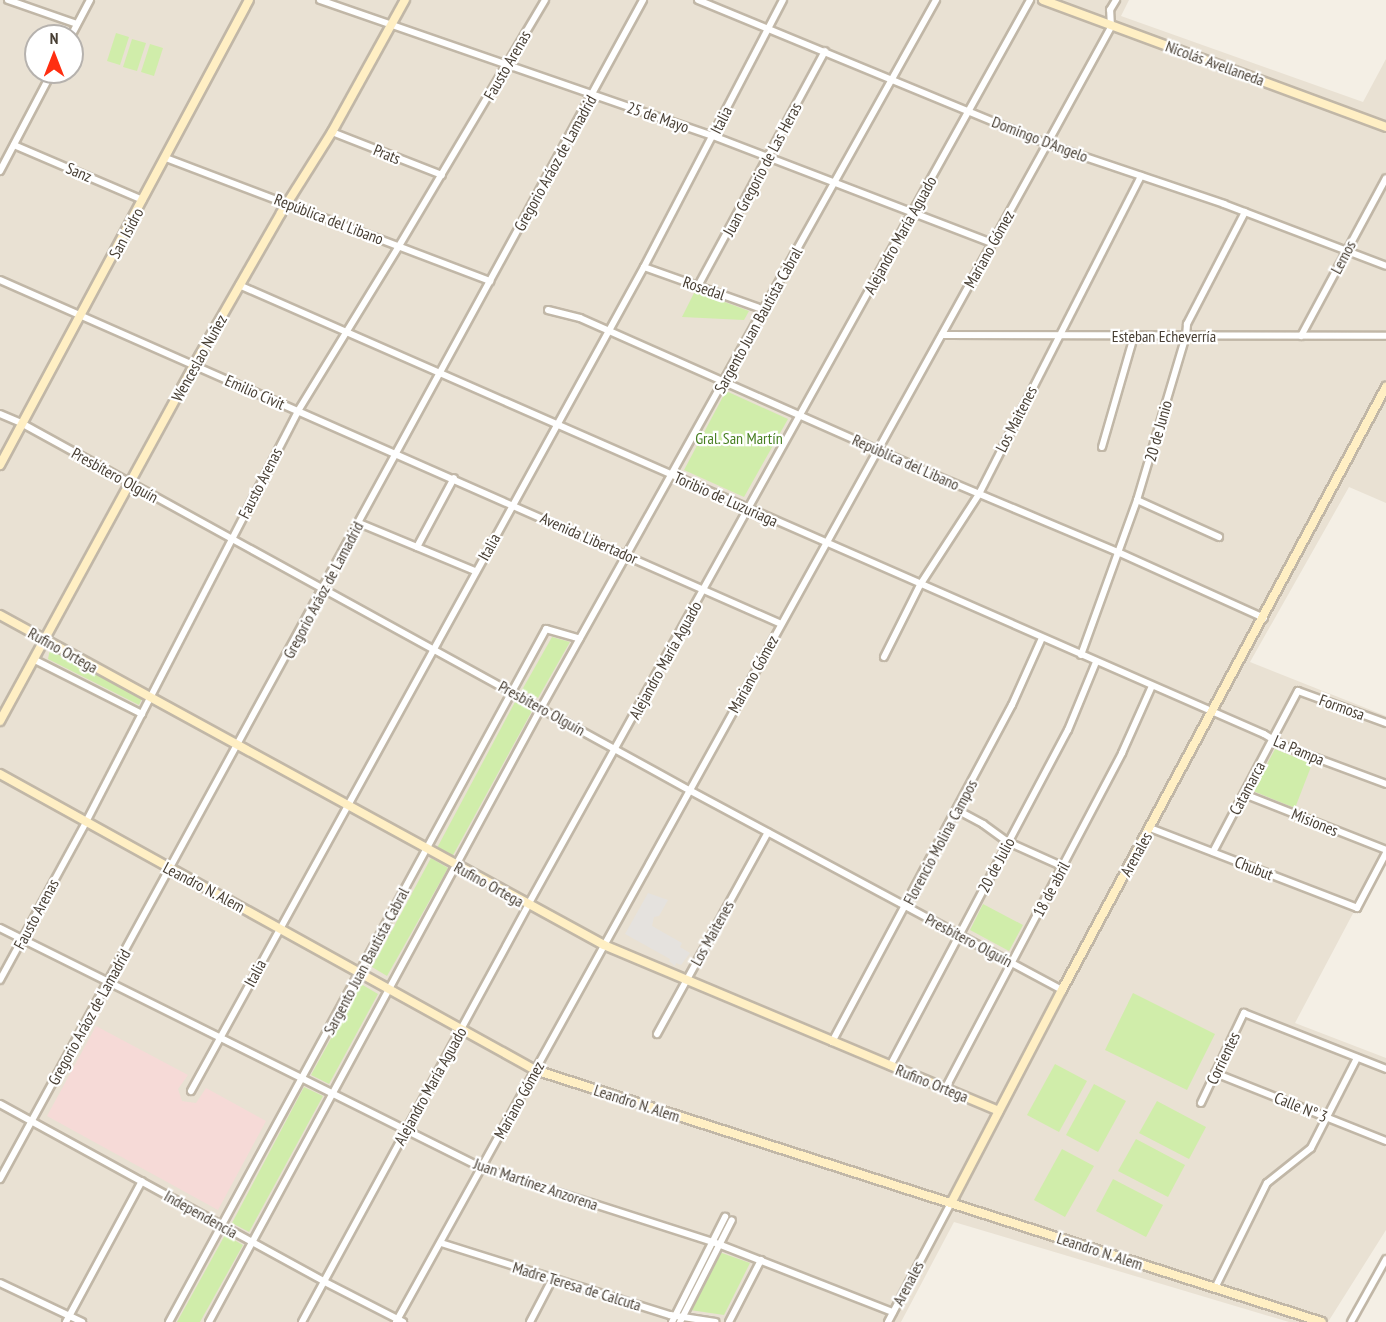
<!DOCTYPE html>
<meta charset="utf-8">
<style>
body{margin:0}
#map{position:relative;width:1386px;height:1322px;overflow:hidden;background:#f4efe5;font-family:"PT Sans Narrow",sans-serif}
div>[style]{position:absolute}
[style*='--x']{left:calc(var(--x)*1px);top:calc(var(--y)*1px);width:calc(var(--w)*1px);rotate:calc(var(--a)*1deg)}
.residential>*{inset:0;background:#e9e1d3}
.medical>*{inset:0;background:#f6dad7}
.green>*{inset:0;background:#d0edaa}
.parking>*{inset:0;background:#e5e2de}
.roads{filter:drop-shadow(2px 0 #c1b7a7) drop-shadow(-2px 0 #c1b7a7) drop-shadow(0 2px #c1b7a7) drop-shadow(0 -2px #c1b7a7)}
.street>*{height:6px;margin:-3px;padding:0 3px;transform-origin:3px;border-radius:3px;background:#fff}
.secondary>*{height:8px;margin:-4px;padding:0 4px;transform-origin:4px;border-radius:4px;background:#ffefc4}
span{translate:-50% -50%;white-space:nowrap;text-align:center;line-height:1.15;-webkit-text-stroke:4.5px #fff;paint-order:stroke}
.street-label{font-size:16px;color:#483f34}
.park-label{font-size:16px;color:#477f21}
.north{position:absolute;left:24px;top:24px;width:60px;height:60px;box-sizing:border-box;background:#fff;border:2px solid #b6b2ae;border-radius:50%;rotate:0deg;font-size:16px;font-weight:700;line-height:24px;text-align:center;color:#483f34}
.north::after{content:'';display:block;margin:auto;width:21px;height:27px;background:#ff2e11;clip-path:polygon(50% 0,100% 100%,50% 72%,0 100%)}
</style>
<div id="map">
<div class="residential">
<i style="clip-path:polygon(evenodd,0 0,1129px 0,1121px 16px,1363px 102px,1386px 59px,1386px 503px,1349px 487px,1250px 662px,1386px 716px,1386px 851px,1295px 1023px,1386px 1058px,1386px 1230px,1328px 1322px,1289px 1322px,954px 1222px,901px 1322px,0 1322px,0 0,36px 36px,72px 36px,72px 72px,36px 72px,36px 36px)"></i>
</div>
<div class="medical">
<i style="clip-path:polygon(96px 1026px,188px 1075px,178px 1089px,182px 1101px,196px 1103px,206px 1088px,266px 1121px,218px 1210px,47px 1116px)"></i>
</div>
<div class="green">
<i style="clip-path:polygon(116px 33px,129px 37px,120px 65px,107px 61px)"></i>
<i style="clip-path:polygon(132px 39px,146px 43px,137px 71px,123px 67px)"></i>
<i style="clip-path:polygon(150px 44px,163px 48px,154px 76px,141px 72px)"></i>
<i style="clip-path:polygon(695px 291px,749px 311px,744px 320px,682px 317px)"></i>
<i style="clip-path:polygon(726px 391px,788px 419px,744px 497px,684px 470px)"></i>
<i style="clip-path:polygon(552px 637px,570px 642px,538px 698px,522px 690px)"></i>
<i style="clip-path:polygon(51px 644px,143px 696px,139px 705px,48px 659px)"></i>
<i style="clip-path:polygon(515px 702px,532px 711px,452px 857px,437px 848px)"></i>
<i style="clip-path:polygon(1275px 749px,1312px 764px,1295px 808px,1253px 791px)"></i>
<i style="clip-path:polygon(431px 858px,448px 868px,387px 976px,372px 967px)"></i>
<i style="clip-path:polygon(983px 904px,1023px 925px,1009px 951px,970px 930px)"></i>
<i style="clip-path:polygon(361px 984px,378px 994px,329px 1084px,311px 1075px)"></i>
<i style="clip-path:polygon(1133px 993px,1215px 1034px,1187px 1090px,1105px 1050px)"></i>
<i style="clip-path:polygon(1055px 1064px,1087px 1081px,1059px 1132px,1027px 1115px)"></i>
<i style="clip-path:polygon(1094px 1084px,1126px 1101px,1098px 1152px,1066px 1135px)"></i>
<i style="clip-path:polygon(304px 1087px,323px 1096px,249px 1232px,232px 1223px)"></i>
<i style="clip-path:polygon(1157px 1101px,1206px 1127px,1189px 1159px,1139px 1133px)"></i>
<i style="clip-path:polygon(1136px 1139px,1185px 1165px,1168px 1197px,1118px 1171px)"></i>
<i style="clip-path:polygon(1062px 1149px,1094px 1166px,1065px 1217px,1034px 1200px)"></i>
<i style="clip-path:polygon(1113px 1179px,1163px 1205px,1146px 1237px,1096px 1211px)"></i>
<i style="clip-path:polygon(225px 1235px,243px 1245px,200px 1322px,177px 1322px)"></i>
<i style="clip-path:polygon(719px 1252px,750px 1263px,724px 1315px,690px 1310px)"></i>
</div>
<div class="parking">
<i style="clip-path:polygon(648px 893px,668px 900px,659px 916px,654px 917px,652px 926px,682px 943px,680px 947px,690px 953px,681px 965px,676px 963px,675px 966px,669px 961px,670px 959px,625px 934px)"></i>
</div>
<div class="roads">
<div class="street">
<i style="--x:8;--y:0;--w:73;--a:19.2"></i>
<i style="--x:320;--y:0;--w:416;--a:19.1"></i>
<i style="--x:713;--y:136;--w:299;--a:21"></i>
<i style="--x:698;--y:0;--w:378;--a:22.4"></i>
<i style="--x:1047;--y:144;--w:187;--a:18.7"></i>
<i style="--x:1224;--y:204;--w:173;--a:20.9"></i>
<i style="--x:71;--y:36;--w:41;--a:-62.2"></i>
<i style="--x:332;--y:132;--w:118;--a:21.4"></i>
<i style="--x:14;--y:145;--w:140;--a:23.1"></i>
<i style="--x:166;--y:158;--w:347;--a:20.8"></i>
<i style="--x:0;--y:171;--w:112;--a:-62.3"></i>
<i style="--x:644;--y:267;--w:128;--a:19.6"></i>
<i style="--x:0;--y:280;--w:853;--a:23.77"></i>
<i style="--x:239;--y:285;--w:1119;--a:23.66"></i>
<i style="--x:1264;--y:734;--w:23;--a:31"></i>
<i style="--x:1284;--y:746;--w:109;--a:20.4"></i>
<i style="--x:698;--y:286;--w:267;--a:-61.6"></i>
<i style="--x:548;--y:310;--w:33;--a:14"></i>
<i style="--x:580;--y:318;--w:385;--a:23.9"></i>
<i style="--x:932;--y:474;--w:204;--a:22.8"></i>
<i style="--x:1120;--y:553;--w:158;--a:24.3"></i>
<i style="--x:942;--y:335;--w:444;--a:0.1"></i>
<i style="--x:1301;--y:336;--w:179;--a:-61.7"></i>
<i style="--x:0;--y:414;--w:25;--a:23"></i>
<i style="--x:23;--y:424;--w:760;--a:28.79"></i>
<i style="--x:689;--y:790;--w:423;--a:28.2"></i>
<i style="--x:1102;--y:447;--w:116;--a:-73.9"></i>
<i style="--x:1137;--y:500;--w:90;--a:24.3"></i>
<i style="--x:359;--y:523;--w:126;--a:22.5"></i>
<i style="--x:417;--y:547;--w:78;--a:-61.8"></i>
<i style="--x:1081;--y:655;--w:165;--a:-70.1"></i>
<i style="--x:1137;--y:500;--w:171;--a:-73.4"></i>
<i style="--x:1186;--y:336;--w:12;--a:-85"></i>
<i style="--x:1187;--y:324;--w:126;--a:-62.6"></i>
<i style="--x:884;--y:657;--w:80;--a:-63.4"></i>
<i style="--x:920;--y:585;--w:108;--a:-57"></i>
<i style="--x:979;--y:494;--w:357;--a:-63"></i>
<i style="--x:35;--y:660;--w:120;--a:26.8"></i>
<i style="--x:1244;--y:794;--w:153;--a:21.5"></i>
<i style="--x:957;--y:810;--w:30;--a:28"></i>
<i style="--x:983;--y:824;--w:31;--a:36"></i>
<i style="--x:1008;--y:842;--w:61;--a:24.1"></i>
<i style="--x:1150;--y:828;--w:222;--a:21.1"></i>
<i style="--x:1357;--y:908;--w:62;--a:-62.2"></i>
<i style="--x:1213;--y:852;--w:182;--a:-62.2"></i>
<i style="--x:1298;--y:691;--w:94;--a:20"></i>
<i style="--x:0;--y:928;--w:538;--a:26.47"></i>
<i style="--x:482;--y:1168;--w:243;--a:17.8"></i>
<i style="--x:713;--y:1242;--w:193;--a:21.3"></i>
<i style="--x:0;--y:980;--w:180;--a:-61.4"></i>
<i style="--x:86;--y:822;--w:462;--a:-62.7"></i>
<i style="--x:298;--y:411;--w:193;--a:-58.5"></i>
<i style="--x:399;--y:246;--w:286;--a:-59.3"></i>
<i style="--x:657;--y:1034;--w:230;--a:-61.2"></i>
<i style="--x:832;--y:1042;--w:382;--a:-61.9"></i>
<i style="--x:1012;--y:705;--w:73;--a:-65.9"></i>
<i style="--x:890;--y:1066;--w:380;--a:-62.1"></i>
<i style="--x:1068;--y:730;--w:74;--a:-67.6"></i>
<i style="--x:1215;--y:1073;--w:184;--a:21.7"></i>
<i style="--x:945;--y:1089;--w:380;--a:-62.2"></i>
<i style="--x:1122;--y:753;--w:73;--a:-65.9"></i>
<i style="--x:191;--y:1091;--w:940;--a:-61.2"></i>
<i style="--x:644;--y:267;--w:301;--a:-62.5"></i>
<i style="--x:1201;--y:1103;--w:100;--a:-64.5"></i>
<i style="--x:1244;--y:1013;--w:153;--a:21.5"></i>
<i style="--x:0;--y:1104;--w:368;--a:28.7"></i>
<i style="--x:323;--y:1281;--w:90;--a:27.1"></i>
<i style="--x:0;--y:1179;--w:1343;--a:-61.39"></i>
<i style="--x:441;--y:1243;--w:240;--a:17.5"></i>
<i style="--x:670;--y:1315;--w:46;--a:8.8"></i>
<i style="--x:0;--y:1283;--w:91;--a:25.4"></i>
<i style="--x:1215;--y:1288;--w:117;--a:-63.7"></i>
<i style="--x:1267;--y:1183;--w:56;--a:-38.5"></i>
<i style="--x:1311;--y:1148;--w:101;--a:-62.9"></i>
<i style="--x:66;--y:1322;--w:160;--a:-61.7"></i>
<i style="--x:169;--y:1322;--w:789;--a:-61.45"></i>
<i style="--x:546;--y:629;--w:35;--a:16"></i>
<i style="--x:209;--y:1322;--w:698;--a:-61.6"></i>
<i style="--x:541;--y:708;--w:811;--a:-60.84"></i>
<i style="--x:302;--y:1322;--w:474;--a:-61.5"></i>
<i style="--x:528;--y:905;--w:1035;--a:-60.98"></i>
<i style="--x:396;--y:1322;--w:1346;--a:-61.07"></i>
<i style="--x:1047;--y:144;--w:133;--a:-61.3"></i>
<i style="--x:1111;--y:27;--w:17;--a:-93"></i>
<i style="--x:1110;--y:10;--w:12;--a:-59"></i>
<i style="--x:530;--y:1322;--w:50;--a:-62.4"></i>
<i style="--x:672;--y:1322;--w:118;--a:-63.2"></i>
<i style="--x:680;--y:1322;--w:114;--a:-63"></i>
<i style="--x:729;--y:1322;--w:70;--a:-62.7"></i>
<i style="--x:888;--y:1322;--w:135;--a:-62.1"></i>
<i style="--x:1351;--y:1322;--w:72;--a:-60.9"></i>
</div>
<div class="secondary">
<i style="--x:1043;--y:0;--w:366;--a:20.3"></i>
<i style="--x:0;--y:465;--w:527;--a:-61.83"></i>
<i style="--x:0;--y:615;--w:688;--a:28.65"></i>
<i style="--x:604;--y:945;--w:428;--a:22.8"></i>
<i style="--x:0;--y:721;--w:405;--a:-61.4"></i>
<i style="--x:194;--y:365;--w:175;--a:-60.2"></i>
<i style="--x:281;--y:213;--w:96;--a:-57.8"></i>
<i style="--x:332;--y:132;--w:151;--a:-61.1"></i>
<i style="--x:0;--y:774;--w:611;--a:28.95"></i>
<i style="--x:535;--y:1070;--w:826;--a:17.76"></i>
<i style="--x:951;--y:1203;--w:240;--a:-62.5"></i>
<i style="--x:1062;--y:990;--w:685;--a:-61.75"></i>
</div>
</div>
<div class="street-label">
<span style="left:1215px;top:63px;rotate:20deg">Nicolás Avellaneda</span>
<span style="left:507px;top:65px;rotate:-60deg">Fausto Arenas</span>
<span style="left:658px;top:117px;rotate:19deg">25 de Mayo</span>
<span style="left:721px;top:120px;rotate:-63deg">Italia</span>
<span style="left:1040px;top:139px;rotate:21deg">Domingo D'Angelo</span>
<span style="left:387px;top:154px;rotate:22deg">Prats</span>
<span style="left:555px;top:163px;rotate:-61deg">Gregorio Aráoz de Lamadrid</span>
<span style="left:762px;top:169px;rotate:-62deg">Juan Gregorio de Las Heras</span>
<span style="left:79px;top:172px;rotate:23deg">Sanz</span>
<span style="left:329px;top:219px;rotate:21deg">República del Libano</span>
<span style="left:126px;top:233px;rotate:-62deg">San Isidro</span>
<span style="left:900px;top:235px;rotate:-61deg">Alejandro María Aguado</span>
<span style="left:989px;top:249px;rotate:-61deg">Mariano Gómez</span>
<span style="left:1343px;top:257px;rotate:-62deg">Lemos</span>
<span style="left:704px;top:288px;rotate:19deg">Rosedal</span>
<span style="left:758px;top:320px;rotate:-61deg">Sargento Juan Bautista Cabral</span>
<span style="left:1164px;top:336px">Esteban Echeverría</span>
<span style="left:199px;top:358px;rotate:-61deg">Wenceslao Nuñez</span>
<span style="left:255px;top:392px;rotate:24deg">Emilio Civit</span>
<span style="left:1016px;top:419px;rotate:-63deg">Los Maitenes</span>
<span style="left:1158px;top:431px;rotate:-74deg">20 de Junio</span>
<span style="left:906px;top:462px;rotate:24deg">República del Libano</span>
<span style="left:115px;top:475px;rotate:29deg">Presbítero Olguín</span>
<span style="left:260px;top:483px;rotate:-63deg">Fausto Arenas</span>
<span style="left:726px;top:499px;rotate:24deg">Toribio de Luzuriaga</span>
<span style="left:589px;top:538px;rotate:24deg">Avenida Libertador</span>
<span style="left:489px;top:547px;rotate:-61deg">Italia</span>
<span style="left:323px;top:590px;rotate:-62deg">Gregorio Aráoz de Lamadrid</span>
<span style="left:63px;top:650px;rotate:29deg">Rufino Ortega</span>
<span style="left:665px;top:660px;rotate:-61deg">Alejandro María Aguado</span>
<span style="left:753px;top:674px;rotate:-61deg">Mariano Gómez</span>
<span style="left:1342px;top:707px;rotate:20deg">Formosa</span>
<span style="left:542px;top:708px;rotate:29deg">Presbítero Olguín</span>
<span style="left:1299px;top:750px;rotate:23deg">La Pampa</span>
<span style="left:1247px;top:788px;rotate:-62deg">Catamarca</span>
<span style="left:1315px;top:822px;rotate:22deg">Misiones</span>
<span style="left:940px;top:842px;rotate:-62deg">Florencio Molina Campos</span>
<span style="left:1136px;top:854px;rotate:-61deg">Arenales</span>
<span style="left:996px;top:865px;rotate:-62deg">20 de Julio</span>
<span style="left:1254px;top:868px;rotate:21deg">Chubut</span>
<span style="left:489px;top:884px;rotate:29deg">Rufino Ortega</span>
<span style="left:204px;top:887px;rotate:28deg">Leandro N. Alem</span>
<span style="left:1051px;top:889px;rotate:-62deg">18 de abril</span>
<span style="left:36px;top:914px;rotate:-62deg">Fausto Arenas</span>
<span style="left:712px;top:933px;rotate:-61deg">Los Maitenes</span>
<span style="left:969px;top:940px;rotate:28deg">Presbítero Olguín</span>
<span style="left:366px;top:961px;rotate:-62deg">Sargento Juan Bautista Cabral</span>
<span style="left:255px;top:973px;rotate:-62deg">Italia</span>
<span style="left:89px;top:1017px;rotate:-61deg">Gregorio Aráoz de Lamadrid</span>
<span style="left:1223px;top:1058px;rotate:-64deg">Corrientes</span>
<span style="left:932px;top:1083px;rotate:22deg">Rufino Ortega</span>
<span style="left:430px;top:1086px;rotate:-61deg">Alejandro María Aguado</span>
<span style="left:519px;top:1100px;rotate:-61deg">Mariano Gómez</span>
<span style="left:637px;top:1103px;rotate:18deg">Leandro N. Alem</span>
<span style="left:1301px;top:1107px;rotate:22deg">Calle N° 3</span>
<span style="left:536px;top:1184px;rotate:19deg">Juan Martínez Anzorena</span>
<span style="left:201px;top:1214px;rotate:29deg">Independencia</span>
<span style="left:1100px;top:1251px;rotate:18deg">Leandro N. Alem</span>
<span style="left:908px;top:1283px;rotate:-62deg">Arenales</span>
<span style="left:577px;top:1286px;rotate:17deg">Madre Teresa de Calcuta</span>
</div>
<div class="park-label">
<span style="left:739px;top:438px">Gral. San Martín</span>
</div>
<div class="north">N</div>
</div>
